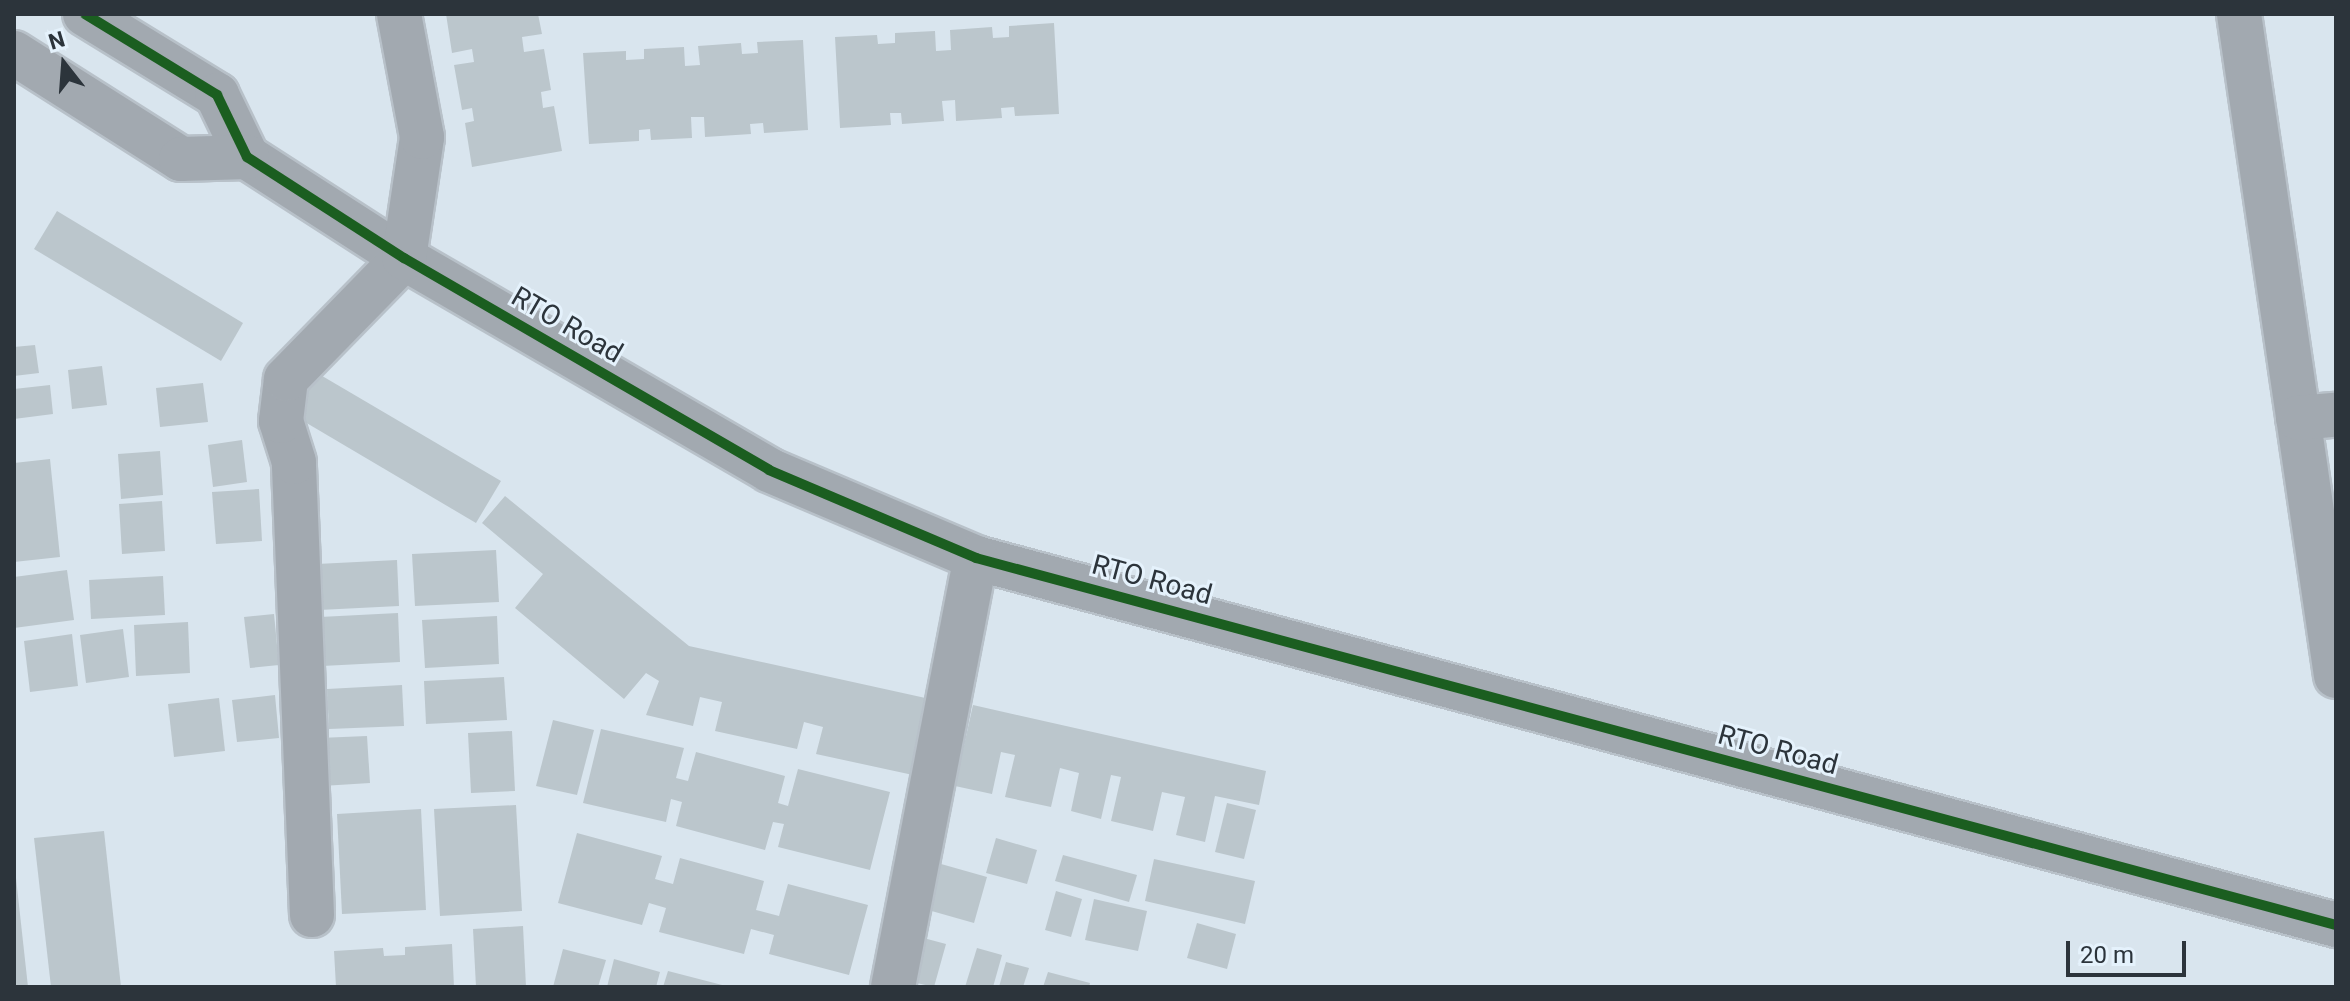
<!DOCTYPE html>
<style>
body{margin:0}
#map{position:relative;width:2350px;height:1001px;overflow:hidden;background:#d9e5ee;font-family:Roboto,sans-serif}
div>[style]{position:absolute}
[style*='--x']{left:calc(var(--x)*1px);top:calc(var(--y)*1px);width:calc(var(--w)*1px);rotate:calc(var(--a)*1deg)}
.building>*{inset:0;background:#bbc6cc}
.roads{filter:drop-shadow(2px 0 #b8c1c9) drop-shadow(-2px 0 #b8c1c9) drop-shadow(0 2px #b8c1c9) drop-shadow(0 -2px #b8c1c9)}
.minor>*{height:44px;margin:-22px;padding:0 22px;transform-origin:22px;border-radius:22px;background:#a2a9b0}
.cycleway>*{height:10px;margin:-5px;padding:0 5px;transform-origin:5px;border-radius:5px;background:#1b5e20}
span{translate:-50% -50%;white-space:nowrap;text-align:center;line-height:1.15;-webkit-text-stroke:6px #e5f2fc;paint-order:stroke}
.street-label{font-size:28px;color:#2c343b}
.frame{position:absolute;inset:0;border:16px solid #2c343b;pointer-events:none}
.north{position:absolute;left:24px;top:24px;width:80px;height:80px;-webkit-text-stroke:6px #e5f2fc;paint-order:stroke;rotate:343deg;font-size:22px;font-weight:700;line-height:32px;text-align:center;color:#2c343b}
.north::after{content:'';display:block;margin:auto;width:28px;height:36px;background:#2c343b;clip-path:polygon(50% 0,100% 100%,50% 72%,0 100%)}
.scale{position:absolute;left:2066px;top:941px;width:120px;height:36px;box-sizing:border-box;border:4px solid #2c343b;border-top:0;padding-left:10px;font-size:24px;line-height:28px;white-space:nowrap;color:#2c343b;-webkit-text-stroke:6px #e5f2fc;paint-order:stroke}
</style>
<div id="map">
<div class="building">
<i style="clip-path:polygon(446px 14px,538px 14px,542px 34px,522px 37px,524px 52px,544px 49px,551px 90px,541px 92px,543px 108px,554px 106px,562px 151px,472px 167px,465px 123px,474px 121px,472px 108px,462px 110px,454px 65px,474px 62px,472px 49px,452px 53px)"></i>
<i style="clip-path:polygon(1054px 23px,1059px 114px,1015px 116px,1014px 107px,1001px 108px,1002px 118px,956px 121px,955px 100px,942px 101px,944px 121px,902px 124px,901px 113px,890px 113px,891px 125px,840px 128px,835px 37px,877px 35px,878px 44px,895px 43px,895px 33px,935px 31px,936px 51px,951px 50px,950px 30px,992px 27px,993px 38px,1009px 37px,1009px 26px)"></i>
<i style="clip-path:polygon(803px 40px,808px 130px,764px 133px,763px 123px,750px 124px,751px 134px,705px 137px,704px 117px,691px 117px,692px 138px,651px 140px,650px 129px,639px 130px,639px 141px,589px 144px,583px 53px,626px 51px,626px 60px,644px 59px,644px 49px,684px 47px,685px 66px,700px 65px,698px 46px,741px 43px,742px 54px,758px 53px,757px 42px)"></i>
<i style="clip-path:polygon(57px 211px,243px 323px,221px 361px,34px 249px)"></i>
<i style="clip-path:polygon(35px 345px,39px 373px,14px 376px,14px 347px)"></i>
<i style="clip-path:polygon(102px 366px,107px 405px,72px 409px,68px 370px)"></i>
<i style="clip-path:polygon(312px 370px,501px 481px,476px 523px,288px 412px)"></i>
<i style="clip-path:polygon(203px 383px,208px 422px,160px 427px,156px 388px)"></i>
<i style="clip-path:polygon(50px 385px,53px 414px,14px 419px,14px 389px)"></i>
<i style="clip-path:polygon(242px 440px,247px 482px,213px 487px,208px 445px)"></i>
<i style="clip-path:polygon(160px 451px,163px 495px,121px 499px,118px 454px)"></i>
<i style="clip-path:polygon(50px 459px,60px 557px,14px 562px,14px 463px)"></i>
<i style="clip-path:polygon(259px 489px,262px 541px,216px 544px,212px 492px)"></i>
<i style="clip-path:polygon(505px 496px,689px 646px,930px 699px,913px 775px,816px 754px,823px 727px,804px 722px,797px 749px,715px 731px,722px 702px,700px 697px,693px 726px,646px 715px,659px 681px,646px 673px,624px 699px,515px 608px,543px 574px,482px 523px)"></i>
<i style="clip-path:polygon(162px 501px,165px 551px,122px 554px,119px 504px)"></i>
<i style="clip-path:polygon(496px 550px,499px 602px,415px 606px,412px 554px)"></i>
<i style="clip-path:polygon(397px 560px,399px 606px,319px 610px,317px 564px)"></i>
<i style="clip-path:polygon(67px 570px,74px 620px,14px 628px,14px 577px)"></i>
<i style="clip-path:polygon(163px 576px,165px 615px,91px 619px,89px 580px)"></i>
<i style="clip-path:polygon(398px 613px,400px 662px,322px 666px,320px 617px)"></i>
<i style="clip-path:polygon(274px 614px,279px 665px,250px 668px,244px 617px)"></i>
<i style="clip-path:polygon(497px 616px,499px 664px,425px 668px,422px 620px)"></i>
<i style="clip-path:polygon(188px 622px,190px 673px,136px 676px,134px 625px)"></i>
<i style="clip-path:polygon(123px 629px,129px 677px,86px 683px,80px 635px)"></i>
<i style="clip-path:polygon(72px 634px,78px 686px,30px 692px,24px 641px)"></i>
<i style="clip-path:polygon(504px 677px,507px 720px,426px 724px,424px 681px)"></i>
<i style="clip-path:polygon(402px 685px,404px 726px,329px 729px,327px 689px)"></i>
<i style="clip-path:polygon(275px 695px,279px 738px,237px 742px,232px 700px)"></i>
<i style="clip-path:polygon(219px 698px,225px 751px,174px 757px,168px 704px)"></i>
<i style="clip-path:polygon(973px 705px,1266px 771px,1259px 805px,1215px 796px,1205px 842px,1176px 835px,1185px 797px,1162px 792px,1153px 831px,1111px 821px,1121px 777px,1111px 775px,1101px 819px,1071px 811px,1079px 773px,1060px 768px,1051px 807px,1005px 797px,1015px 755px,1001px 752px,992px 794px,955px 786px)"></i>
<i style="clip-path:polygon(553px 720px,594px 730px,577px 795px,536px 786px)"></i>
<i style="clip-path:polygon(601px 729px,684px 748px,676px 778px,688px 781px,696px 752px,785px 776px,778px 803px,788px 806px,798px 769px,890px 792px,870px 870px,778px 847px,784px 824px,773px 822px,765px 850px,676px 826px,682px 802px,671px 799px,666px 822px,583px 803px)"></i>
<i style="clip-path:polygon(512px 731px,515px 791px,471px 793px,468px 733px)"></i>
<i style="clip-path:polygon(367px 736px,370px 783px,322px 786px,319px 738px)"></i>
<i style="clip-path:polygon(1227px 803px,1256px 810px,1244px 859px,1215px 852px)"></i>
<i style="clip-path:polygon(516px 805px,522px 911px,440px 916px,434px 809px)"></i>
<i style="clip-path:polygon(421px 809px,426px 910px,342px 914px,337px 814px)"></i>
<i style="clip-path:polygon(104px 831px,121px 987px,51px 987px,34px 838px)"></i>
<i style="clip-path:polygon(577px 833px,662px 856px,655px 879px,673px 884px,680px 858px,764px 881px,756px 910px,779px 916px,788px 884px,868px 905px,849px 975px,769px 954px,774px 935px,751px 929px,744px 954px,659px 932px,666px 908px,649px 903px,642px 925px,558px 903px)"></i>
<i style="clip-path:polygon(996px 838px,1037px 850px,1027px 884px,986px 873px)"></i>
<i style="clip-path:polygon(1063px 855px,1137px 875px,1129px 902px,1055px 881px)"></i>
<i style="clip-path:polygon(1154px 859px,1255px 881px,1245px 924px,1145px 901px)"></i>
<i style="clip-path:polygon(934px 862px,987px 877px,974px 923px,921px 908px)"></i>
<i style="clip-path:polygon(14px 878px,16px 878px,28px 987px,14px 987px)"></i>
<i style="clip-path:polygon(1056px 891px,1082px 899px,1071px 937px,1045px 930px)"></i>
<i style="clip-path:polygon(1094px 899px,1147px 911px,1138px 951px,1085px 940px)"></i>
<i style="clip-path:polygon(1197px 923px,1236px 934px,1227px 969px,1187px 958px)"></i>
<i style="clip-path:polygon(523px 926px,526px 987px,476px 987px,473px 929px)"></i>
<i style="clip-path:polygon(916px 936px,946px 944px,934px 987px,904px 980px)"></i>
<i style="clip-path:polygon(452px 944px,454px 987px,336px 987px,334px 951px,383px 948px,384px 956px,405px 955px,405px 947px)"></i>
<i style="clip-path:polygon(977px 948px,1002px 955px,993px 987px,965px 987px)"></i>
<i style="clip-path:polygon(563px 949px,606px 960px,598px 987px,553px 987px)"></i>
<i style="clip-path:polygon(614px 959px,660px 972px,656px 987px,607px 987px)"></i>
<i style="clip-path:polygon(1006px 962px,1029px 968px,1023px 987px,999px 987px)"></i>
<i style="clip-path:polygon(668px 971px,726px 986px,726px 987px,663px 987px)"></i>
<i style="clip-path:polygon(1048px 972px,1090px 983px,1089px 987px,1043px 987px)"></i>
</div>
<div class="roads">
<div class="minor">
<i style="--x:85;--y:14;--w:155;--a:31.5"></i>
<i style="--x:217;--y:95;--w:69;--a:64.2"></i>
<i style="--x:247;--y:157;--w:187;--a:32.8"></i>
<i style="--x:404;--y:258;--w:422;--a:30.1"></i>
<i style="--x:769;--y:470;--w:225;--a:23"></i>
<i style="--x:976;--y:558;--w:1409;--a:15.1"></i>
<i style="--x:2239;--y:14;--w:669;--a:81.66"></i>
<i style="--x:14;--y:53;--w:198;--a:32.4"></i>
<i style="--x:181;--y:159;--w:66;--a:-1.7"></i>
<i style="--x:2298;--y:418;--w:38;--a:-5"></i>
<i style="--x:312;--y:915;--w:453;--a:-92.3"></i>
<i style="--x:294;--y:462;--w:43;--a:-107.6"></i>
<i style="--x:281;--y:421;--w:42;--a:-83.2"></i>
<i style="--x:286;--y:379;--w:169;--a:-45.7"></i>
<i style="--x:404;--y:258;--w:122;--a:-81.5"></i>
<i style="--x:422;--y:137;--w:125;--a:-100.6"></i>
<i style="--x:893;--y:987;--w:437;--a:-79.1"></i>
</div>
</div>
<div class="cycleway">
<i style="--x:85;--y:14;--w:155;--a:31.5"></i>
<i style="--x:217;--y:95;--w:69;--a:64.2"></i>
<i style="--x:247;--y:157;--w:187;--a:32.8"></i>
<i style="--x:404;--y:258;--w:422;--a:30.1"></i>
<i style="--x:769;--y:470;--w:225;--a:23"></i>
<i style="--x:976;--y:558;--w:1409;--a:15.1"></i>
</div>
<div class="street-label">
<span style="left:567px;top:325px;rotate:30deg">RTO Road</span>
<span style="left:1152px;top:580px;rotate:15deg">RTO Road</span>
<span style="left:1778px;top:750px;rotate:15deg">RTO Road</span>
</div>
<div class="frame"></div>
<div class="north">N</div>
<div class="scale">20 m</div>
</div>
